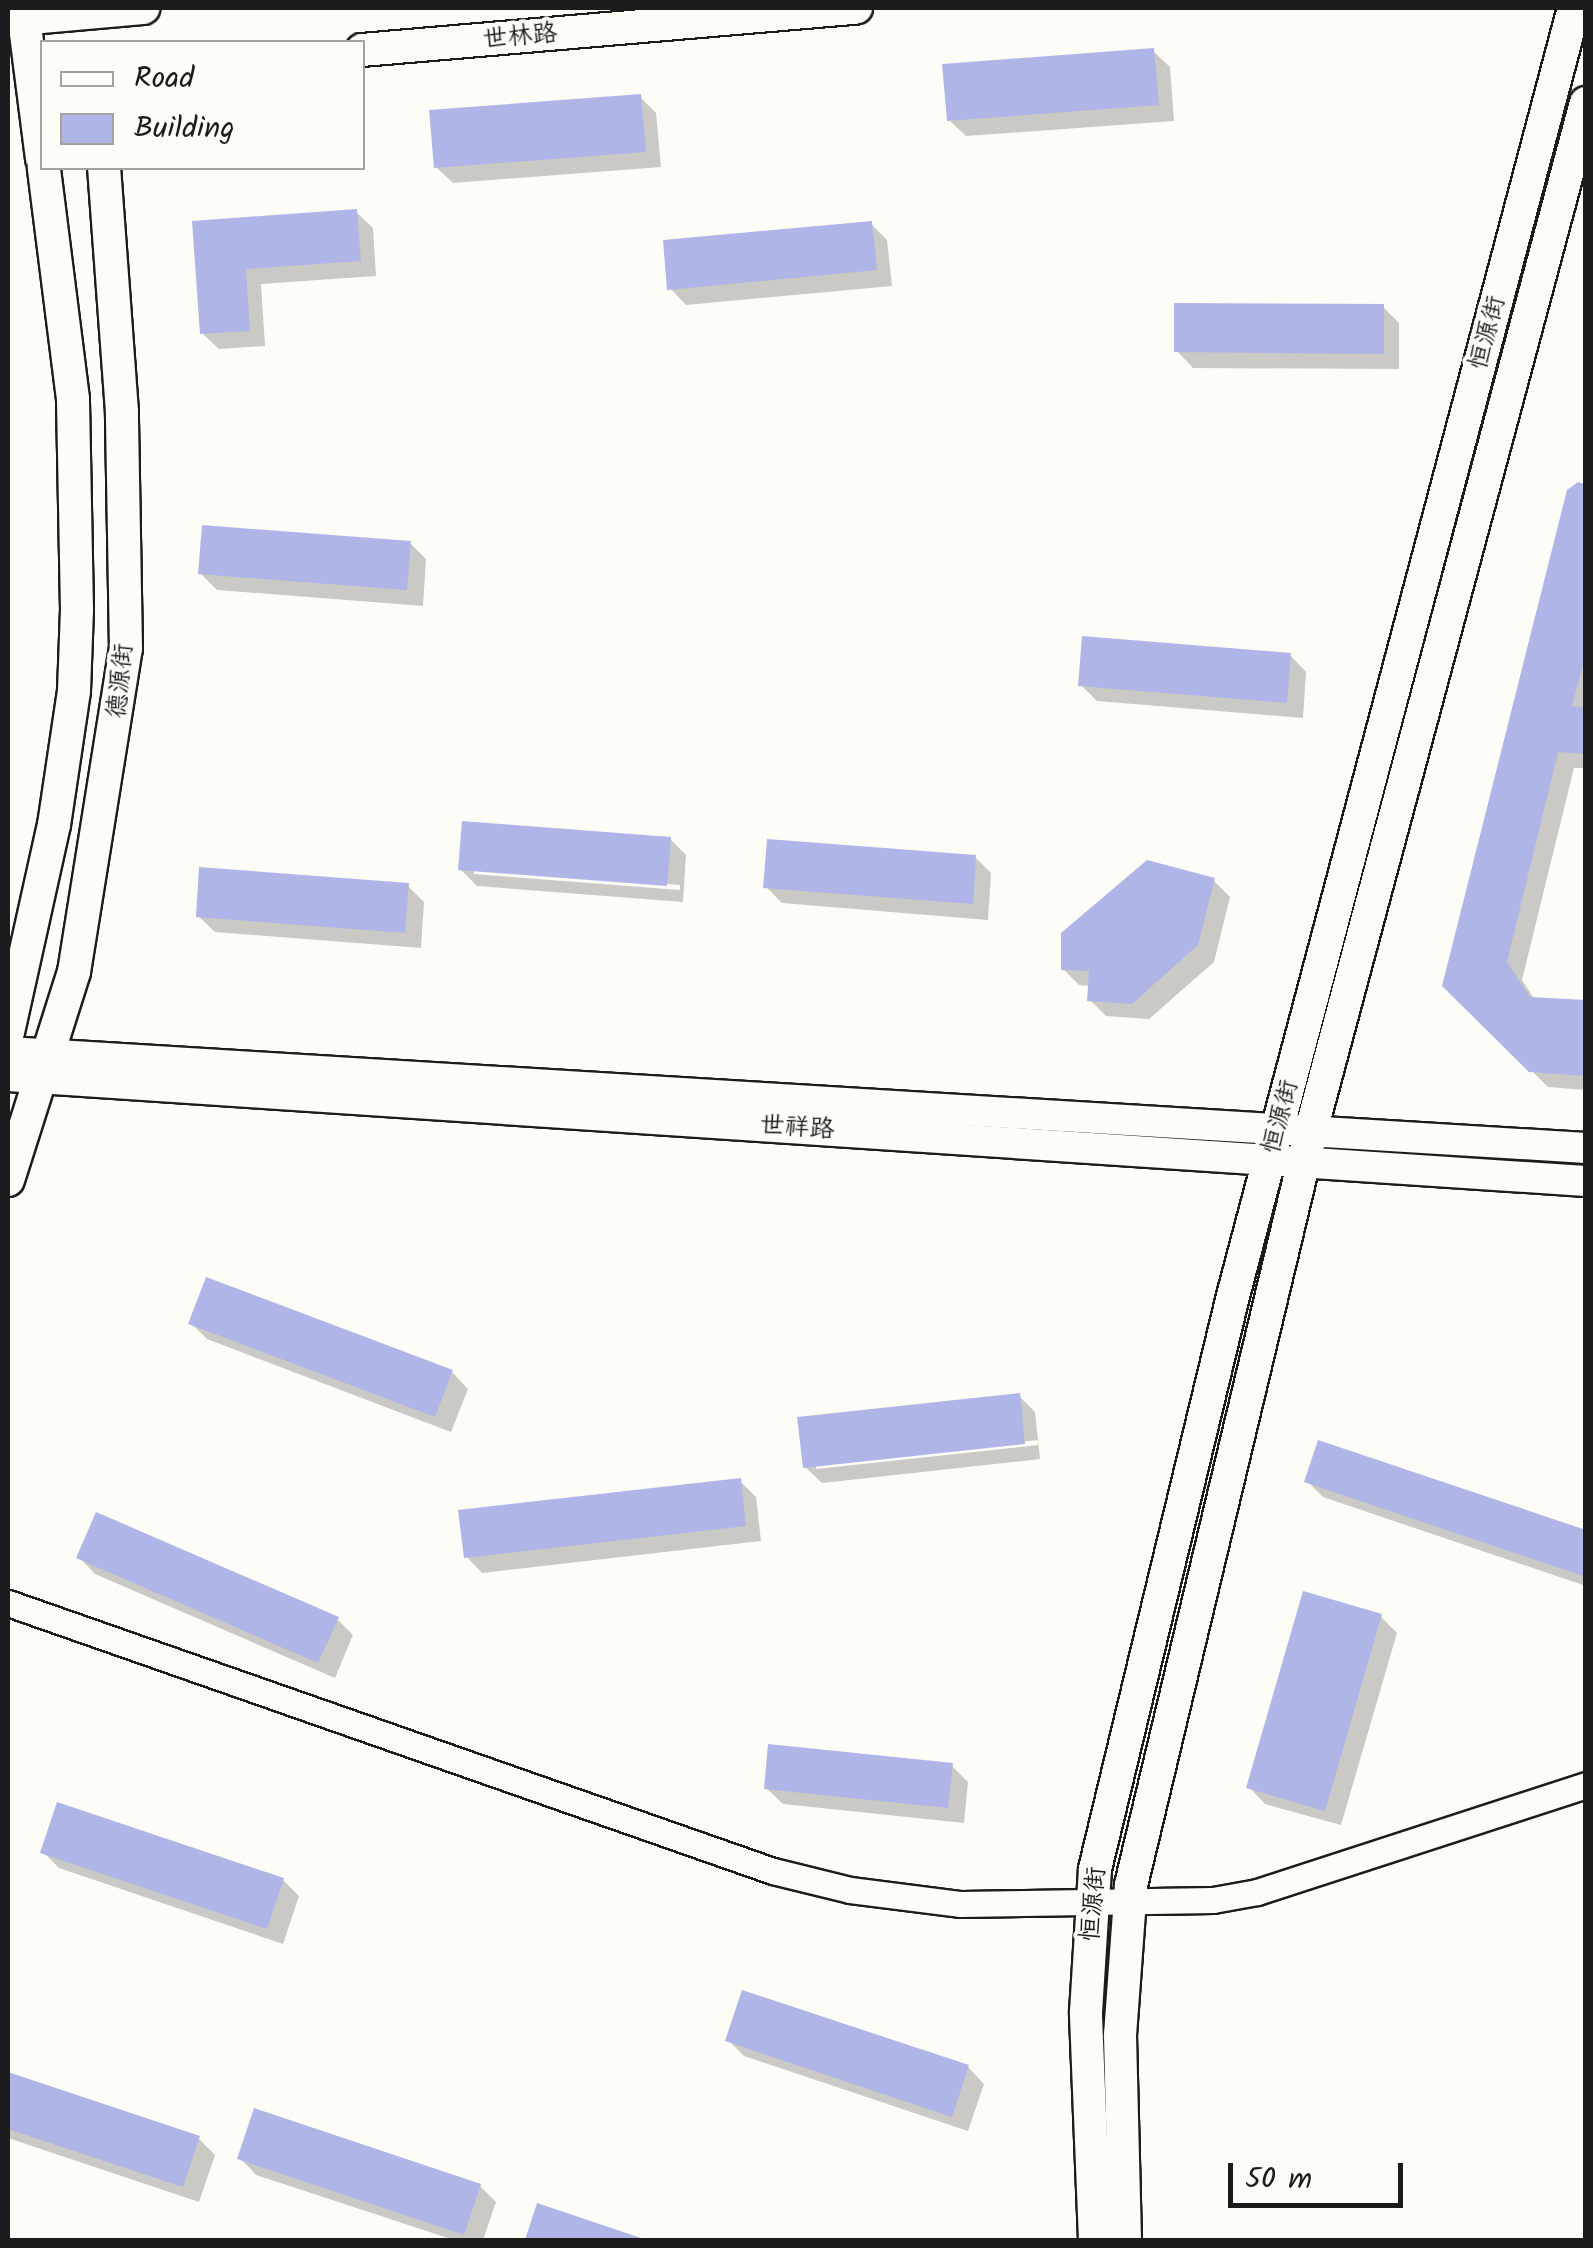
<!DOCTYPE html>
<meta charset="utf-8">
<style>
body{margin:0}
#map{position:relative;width:1593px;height:2248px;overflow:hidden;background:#fdfcf7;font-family:Kalam,"LXGW WenKai TC",sans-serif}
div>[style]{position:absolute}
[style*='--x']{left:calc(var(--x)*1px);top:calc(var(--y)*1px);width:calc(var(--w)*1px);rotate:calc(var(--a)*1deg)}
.shadow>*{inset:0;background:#0003}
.building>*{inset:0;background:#afb5e6}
.roads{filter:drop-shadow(2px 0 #1c1c1c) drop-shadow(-2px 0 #1c1c1c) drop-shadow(0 2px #1c1c1c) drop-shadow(0 -2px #1c1c1c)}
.minor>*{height:25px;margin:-12.5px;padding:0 12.5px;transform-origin:12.5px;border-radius:12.5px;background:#fdfcf7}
.tertiary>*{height:30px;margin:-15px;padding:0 15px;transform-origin:15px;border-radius:15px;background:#fdfcf7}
.secondary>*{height:32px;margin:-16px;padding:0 16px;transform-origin:16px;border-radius:16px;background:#fdfcf7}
span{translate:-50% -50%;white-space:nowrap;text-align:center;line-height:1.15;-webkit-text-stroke:8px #fdfcf7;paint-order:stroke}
.street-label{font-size:25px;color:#1c1c1c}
.frame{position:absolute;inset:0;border:10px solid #1c1c1c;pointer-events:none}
.legend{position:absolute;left:40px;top:40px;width:325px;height:130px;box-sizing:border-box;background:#fdfcf7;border:2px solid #a3a29f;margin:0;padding:12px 18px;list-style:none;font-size:30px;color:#1c1c1c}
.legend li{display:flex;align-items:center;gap:20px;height:50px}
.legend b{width:50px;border:2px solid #a3a29f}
.scale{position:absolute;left:1228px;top:2163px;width:175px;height:45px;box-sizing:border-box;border:5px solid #1c1c1c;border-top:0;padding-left:12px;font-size:30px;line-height:35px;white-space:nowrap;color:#1c1c1c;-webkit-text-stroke:8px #fdfcf7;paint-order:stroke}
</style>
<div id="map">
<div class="shadow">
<i style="clip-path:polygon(1153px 51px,1170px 67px,1174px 121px,966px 136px,949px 120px)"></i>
<i style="clip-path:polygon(640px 97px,656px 113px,661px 167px,453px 183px,436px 167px)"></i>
<i style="clip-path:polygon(356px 212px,373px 228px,376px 276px,261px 284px,265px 346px,219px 349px,202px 333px,194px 223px)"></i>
<i style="clip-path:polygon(871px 224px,887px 240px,892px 286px,686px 305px,670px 288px)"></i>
<i style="clip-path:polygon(1383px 307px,1399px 323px,1399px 369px,1193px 368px,1177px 351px)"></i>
<i style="clip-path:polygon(1586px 487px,1586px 768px,1574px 768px,1522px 980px,1535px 1000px,1586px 1003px,1586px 1090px,1548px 1087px,1445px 985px)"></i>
<i style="clip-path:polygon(410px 543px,426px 559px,423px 606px,217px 590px,200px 573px)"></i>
<i style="clip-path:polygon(1290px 655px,1306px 672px,1303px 718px,1097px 701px,1081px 685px)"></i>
<i style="clip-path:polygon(evenodd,670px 839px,686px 855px,683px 902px,477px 886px,460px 869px,670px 839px,474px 869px,680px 885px,680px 890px,474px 874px,474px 869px)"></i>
<i style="clip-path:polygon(975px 857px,991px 873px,988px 920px,782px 903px,766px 887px)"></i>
<i style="clip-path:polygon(1214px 881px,1230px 897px,1214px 962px,1149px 1019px,1106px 1016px,1090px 1000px,1091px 986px,1079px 985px,1063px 969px)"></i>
<i style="clip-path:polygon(408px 886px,424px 902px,421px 948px,215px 932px,198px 916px)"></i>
<i style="clip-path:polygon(191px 1323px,452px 1372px,468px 1389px,451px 1432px,207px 1339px)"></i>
<i style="clip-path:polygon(evenodd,1019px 1396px,1035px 1412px,1040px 1459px,822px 1483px,805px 1467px,1019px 1396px,1038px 1440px,1038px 1445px,816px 1469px,816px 1464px,1038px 1440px)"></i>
<i style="clip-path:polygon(740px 1481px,756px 1497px,761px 1541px,482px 1573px,466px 1556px)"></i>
<i style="clip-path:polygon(1307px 1481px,1586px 1533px,1586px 1586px,1323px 1497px)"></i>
<i style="clip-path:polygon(79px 1557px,337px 1619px,353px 1635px,335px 1678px,95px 1574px)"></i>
<i style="clip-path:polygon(1380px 1616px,1397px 1633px,1341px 1825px,1265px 1804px,1249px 1787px)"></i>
<i style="clip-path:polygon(952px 1766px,968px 1782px,964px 1823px,783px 1804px,766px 1788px)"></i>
<i style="clip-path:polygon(43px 1852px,283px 1880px,299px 1896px,283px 1944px,59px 1868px)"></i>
<i style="clip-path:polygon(728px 2040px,968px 2067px,984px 2084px,968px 2131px,744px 2056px)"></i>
<i style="clip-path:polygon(8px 2075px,199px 2139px,215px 2155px,199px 2202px,8px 2138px)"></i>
<i style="clip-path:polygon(240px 2158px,480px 2186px,496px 2202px,483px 2240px,454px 2240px,256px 2175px)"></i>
<i style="clip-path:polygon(539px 2206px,641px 2240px,527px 2240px)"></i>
</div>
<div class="building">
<i style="clip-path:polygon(1154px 48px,1159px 105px,947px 121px,942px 64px)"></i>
<i style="clip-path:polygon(641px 94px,646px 152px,434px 168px,429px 110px)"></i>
<i style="clip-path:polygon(357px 209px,361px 261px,246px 269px,250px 331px,200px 334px,192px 221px)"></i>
<i style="clip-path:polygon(872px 221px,877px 270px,667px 290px,663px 240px)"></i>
<i style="clip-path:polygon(1174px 303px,1384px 304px,1384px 354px,1174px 352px)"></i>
<i style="clip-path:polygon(1578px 482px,1586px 485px,1586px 653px,1572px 706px,1586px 707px,1586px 754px,1558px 752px,1507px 962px,1530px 997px,1586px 1000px,1586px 1076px,1529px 1072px,1442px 986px,1567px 490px)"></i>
<i style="clip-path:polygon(202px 525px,411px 541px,407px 590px,198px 574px)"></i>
<i style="clip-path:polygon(1082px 636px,1291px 653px,1287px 703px,1078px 686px)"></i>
<i style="clip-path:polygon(462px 821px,671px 837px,667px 886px,458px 870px)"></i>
<i style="clip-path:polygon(767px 839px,976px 855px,973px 904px,763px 888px)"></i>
<i style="clip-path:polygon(1147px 860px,1215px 878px,1198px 945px,1132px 1004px,1087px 1001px,1089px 971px,1061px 970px,1061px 933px)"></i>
<i style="clip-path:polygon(199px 867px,409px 883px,405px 933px,196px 917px)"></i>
<i style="clip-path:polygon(206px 1277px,453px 1370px,435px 1417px,188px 1324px)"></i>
<i style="clip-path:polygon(1020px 1393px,1025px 1444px,803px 1468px,797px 1417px)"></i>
<i style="clip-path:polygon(1318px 1440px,1586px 1530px,1586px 1577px,1304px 1482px)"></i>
<i style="clip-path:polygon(741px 1478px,746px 1526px,464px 1558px,458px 1510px)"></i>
<i style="clip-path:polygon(96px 1512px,339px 1617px,318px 1663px,76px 1558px)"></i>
<i style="clip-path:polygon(1303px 1591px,1382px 1614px,1325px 1811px,1246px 1788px)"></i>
<i style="clip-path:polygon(768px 1744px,953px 1763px,948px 1808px,764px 1789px)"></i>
<i style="clip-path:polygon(57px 1802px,284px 1878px,267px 1929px,40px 1853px)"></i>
<i style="clip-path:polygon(742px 1990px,969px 2065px,952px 2117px,725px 2041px)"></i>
<i style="clip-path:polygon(8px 2072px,200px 2136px,183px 2187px,8px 2129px)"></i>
<i style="clip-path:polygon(254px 2108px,481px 2184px,464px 2235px,237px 2159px)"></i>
<i style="clip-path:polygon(537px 2203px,647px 2240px,525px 2240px)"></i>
</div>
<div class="roads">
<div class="minor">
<i style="--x:8;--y:1603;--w:811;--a:19.31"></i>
<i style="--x:773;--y:1871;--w:79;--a:13.9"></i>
<i style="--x:850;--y:1890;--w:112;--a:7.2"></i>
<i style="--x:961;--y:1904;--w:252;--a:-0.9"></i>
<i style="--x:1213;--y:1900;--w:45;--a:-10.3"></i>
<i style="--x:1257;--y:1892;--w:346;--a:-18"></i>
</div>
<div class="tertiary">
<i style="--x:8;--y:1052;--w:1581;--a:3.48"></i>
<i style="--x:8;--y:1076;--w:1581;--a:3.81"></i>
</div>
<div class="secondary">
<i style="--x:24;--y:18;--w:141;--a:82.7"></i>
<i style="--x:8;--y:20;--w:136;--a:-5.1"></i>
<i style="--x:362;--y:50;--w:496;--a:-4.9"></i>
<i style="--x:8;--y:1032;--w:212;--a:-77.5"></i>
<i style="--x:54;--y:825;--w:135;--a:-81.5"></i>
<i style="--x:74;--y:691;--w:81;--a:-87.9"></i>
<i style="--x:77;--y:610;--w:211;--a:-91.1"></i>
<i style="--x:73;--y:399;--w:233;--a:-97.2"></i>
<i style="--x:8;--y:1180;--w:218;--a:-72.4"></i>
<i style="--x:74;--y:972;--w:327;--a:-80.9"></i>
<i style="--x:126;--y:649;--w:237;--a:-91"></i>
<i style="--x:122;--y:412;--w:245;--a:-94.2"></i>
<i style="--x:1095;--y:2240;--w:228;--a:-92.3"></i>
<i style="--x:1086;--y:2012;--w:143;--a:-86.4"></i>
<i style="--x:1095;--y:1869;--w:589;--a:-76.46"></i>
<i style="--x:1233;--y:1296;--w:1332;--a:-75.17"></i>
<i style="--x:1125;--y:2240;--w:205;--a:-91.4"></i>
<i style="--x:1120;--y:2035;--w:150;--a:-85.8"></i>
<i style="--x:1131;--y:1885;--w:783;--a:-76.57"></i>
<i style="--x:1313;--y:1123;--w:1056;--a:-75.02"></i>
</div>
</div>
<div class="street-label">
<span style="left:520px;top:37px;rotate:-5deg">世林路</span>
<span style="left:1488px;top:333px;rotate:-75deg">恒源街</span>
<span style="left:121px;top:681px;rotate:-84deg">德源街</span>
<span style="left:1281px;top:1117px;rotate:-75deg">恒源街</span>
<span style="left:797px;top:1128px;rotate:4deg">世祥路</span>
<span style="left:1094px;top:1904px;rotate:-85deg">恒源街</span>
</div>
<div class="frame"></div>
<ul class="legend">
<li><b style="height:12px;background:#fdfcf7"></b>Road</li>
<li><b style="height:28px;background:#afb5e6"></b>Building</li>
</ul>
<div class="scale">50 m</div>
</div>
